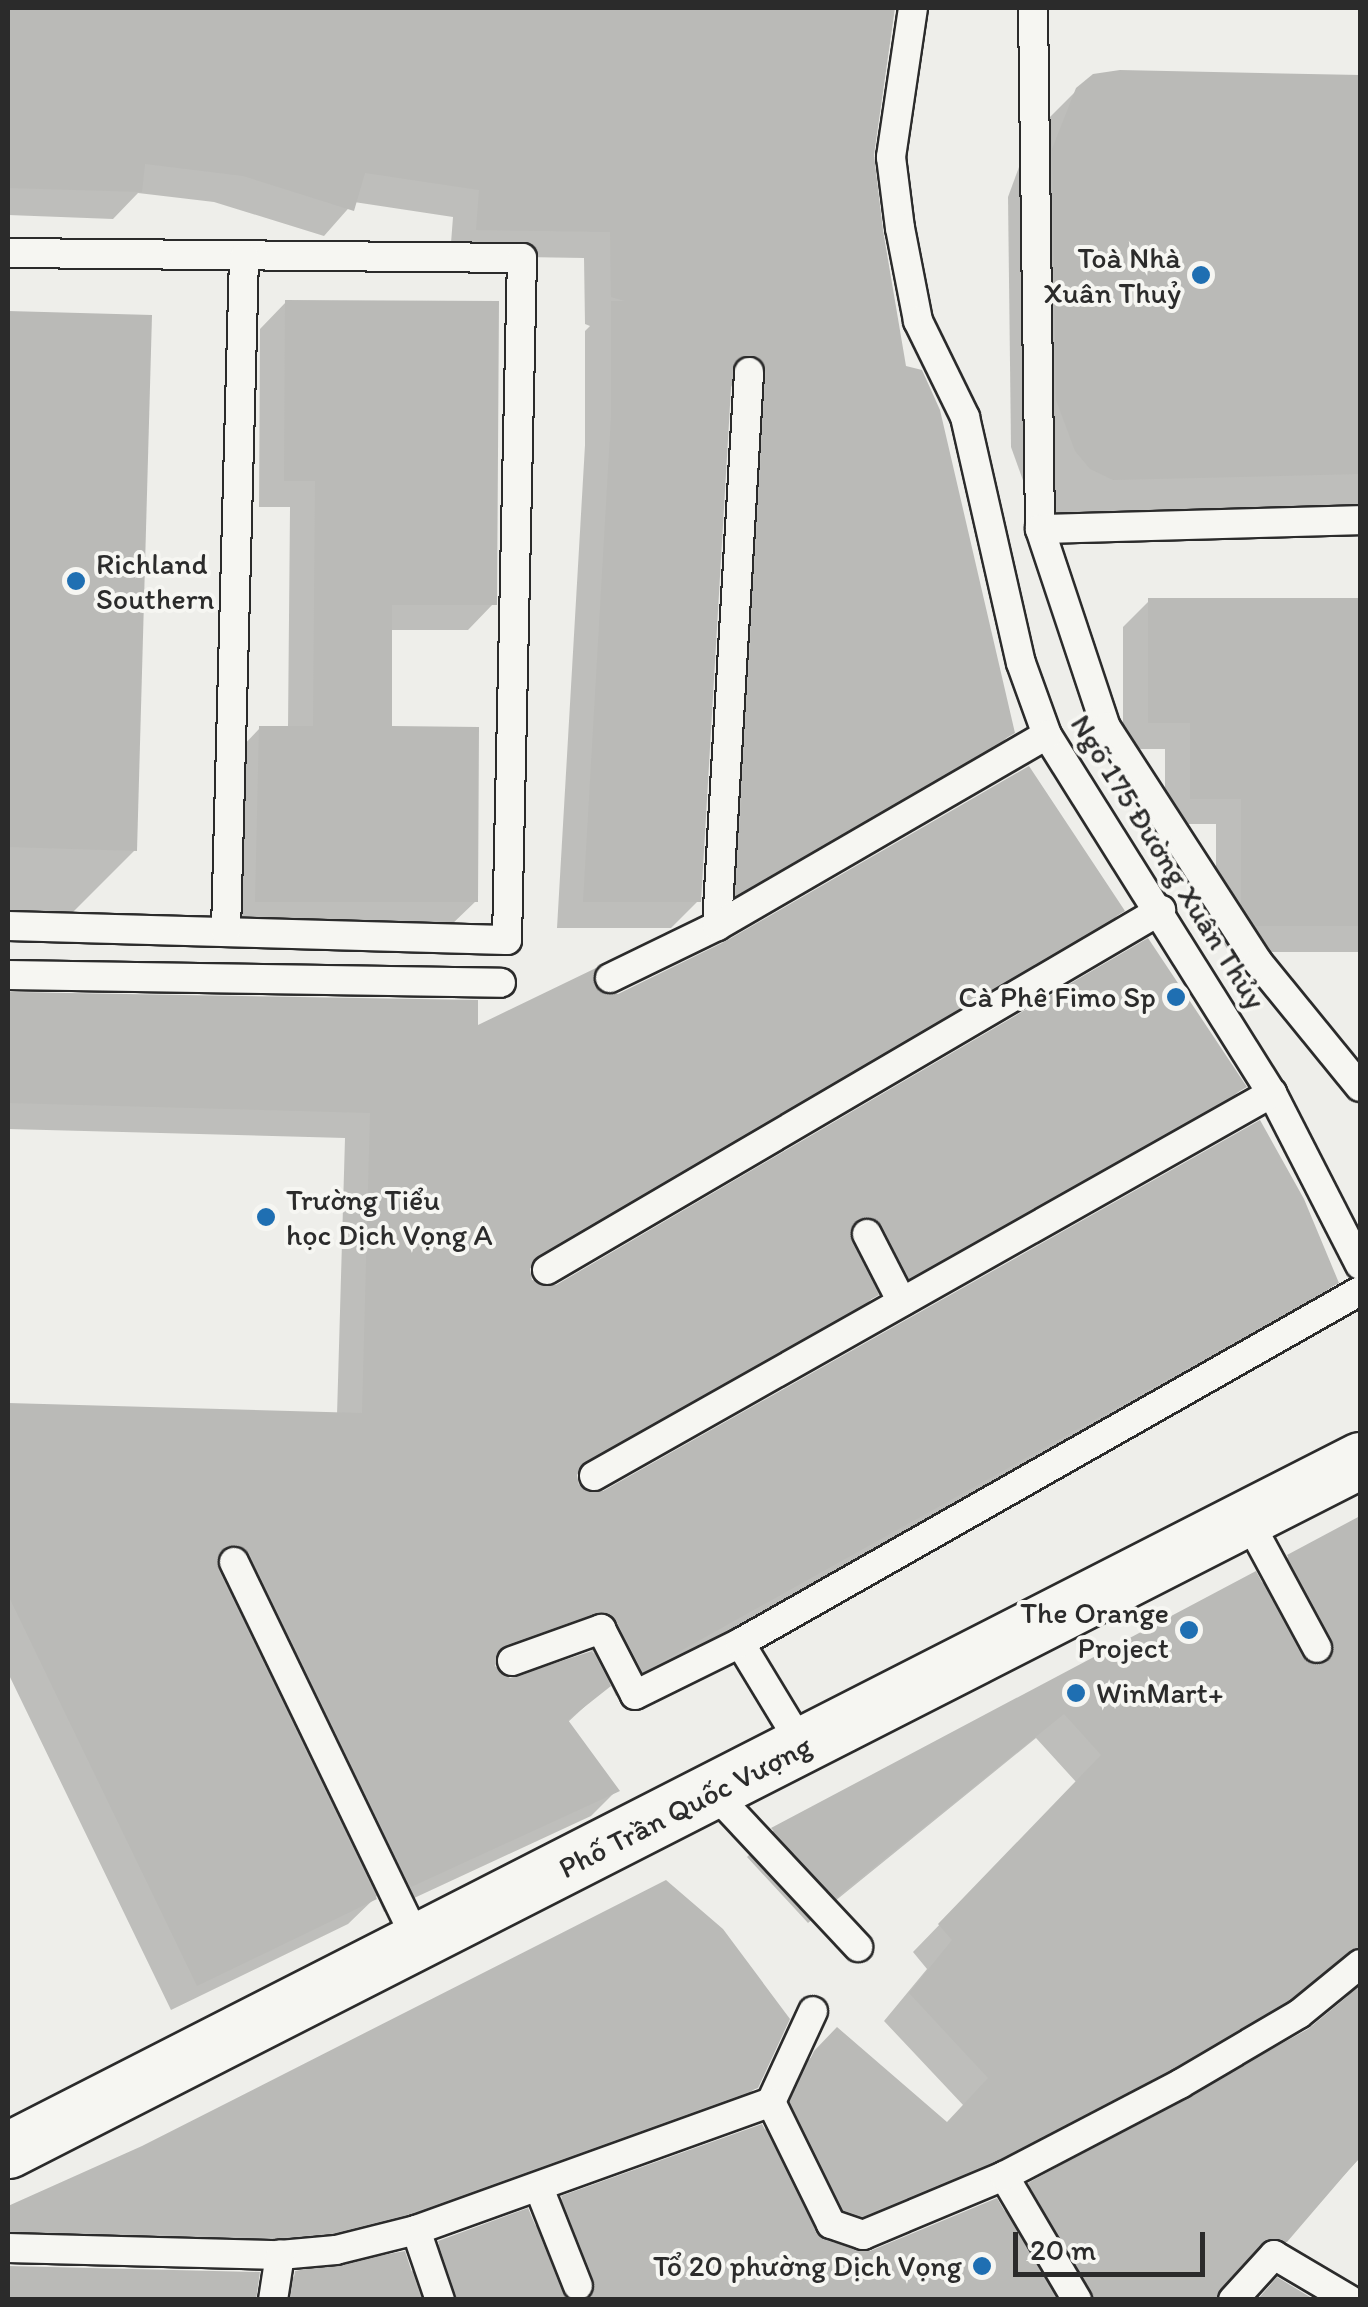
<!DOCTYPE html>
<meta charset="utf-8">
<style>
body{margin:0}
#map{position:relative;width:1368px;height:2307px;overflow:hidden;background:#eeeeea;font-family:Itim,sans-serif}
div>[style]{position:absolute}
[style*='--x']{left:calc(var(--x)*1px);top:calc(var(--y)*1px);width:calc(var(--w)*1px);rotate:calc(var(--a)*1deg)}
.shadow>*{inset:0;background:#0003}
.building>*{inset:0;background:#babab7}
.roads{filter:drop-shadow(2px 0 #2b2b2b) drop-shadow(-2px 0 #2b2b2b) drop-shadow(0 2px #2b2b2b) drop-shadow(0 -2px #2b2b2b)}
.service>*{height:28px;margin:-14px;padding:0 14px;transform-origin:14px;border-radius:14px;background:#f6f6f2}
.tertiary>*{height:55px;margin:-27.5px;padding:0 27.5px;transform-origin:27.5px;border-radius:27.5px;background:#f6f6f2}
.dots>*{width:28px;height:28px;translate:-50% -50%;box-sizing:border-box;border:5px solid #f6f6f2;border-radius:50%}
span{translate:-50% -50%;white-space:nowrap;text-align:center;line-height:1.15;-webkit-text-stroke:8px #f6f6f2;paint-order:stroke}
.poi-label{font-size:30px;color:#2b2b2b}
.right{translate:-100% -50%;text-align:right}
.left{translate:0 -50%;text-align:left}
.street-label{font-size:30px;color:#2b2b2b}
.frame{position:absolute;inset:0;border:10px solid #2b2b2b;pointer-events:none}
.scale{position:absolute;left:1013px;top:2232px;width:192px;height:45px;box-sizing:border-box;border:5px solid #2b2b2b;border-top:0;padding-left:12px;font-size:30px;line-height:35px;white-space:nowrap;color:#2b2b2b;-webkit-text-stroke:8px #f6f6f2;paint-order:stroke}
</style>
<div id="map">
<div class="shadow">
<i style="clip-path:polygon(8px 8px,893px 8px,871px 155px,903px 369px,1012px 732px,985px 760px,710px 919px,740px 401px,728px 380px,698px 901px,671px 928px,557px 928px,585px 445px,585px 331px,590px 326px,585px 324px,584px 258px,450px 256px,453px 217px,354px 202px,324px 236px,214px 202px,138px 193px,113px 219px,8px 215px)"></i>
<i style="clip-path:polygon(1121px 73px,1360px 77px,1360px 523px,1067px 525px,1029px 497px,1011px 447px,1008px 197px,1030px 137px,1077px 90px)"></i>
<i style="clip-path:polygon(286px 302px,494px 603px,468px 630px,389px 630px,389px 729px,476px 901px,449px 927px,230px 927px,234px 755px,260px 728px,288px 728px,290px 507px,259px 507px,260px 329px)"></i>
<i style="clip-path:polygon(8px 313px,150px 317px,135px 850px,70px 915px,8px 913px)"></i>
<i style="clip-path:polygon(1149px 601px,1360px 601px,1360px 952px,1229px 952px,1216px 931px,1216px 824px,1165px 824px,1165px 749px,1123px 749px,1123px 627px)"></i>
<i style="clip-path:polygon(evenodd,1122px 911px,1096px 936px,527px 1270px,530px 1282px,556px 1288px,1244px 1086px,1218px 1112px,883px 1302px,878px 1292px,850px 1321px,574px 1476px,577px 1487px,603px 1494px,1336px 1282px,1310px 1308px,616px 1696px,610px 1683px,567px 1723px,617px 1790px,591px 1816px,384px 1912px,377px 1896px,348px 1924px,171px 2010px,8px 1673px,8px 1406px,337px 1415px,345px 1138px,8px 1129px,8px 992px,476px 1003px,476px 1029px,592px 988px,618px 996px,1122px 911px,577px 1637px,594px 1653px,509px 1681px,491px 1665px,577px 1637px)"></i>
<i style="clip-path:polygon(evenodd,1360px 1519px,1360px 2158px,1258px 2267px,1236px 2267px,1215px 2300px,270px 2300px,296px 2274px,410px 2273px,440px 2243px,533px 2228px,562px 2198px,764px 2132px,788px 2081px,837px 2031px,946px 2124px,964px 2106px,884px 2021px,927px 1969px,913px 1952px,1077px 1783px,1036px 1738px,808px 1923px,747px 1857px,773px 1831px,1254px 1574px,1260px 1585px,1288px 1557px,1360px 1519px,1321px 1975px,1349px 1980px,1347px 2001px,1310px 2031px,1030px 2185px,1002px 2213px,870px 2254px,829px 2244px,967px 2186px,1259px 2026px,1321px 1975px)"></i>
<i style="clip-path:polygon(756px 2087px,729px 2114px,382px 2239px,8px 2257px,8px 2209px,143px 2149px)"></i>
</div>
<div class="building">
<i style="clip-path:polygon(8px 8px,895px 8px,874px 155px,883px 230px,906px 366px,922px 370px,940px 410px,1015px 733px,736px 895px,766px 373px,759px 358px,742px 356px,732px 371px,701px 902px,583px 902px,611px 417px,611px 301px,625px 301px,611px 297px,610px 232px,476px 230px,479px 190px,365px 173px,354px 211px,243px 176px,145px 164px,142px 192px,8px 188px)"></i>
<i style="clip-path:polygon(1120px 70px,1360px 75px,1360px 474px,1113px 480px,1090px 469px,1075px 451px,1056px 400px,1052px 149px,1076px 88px,1093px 74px)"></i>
<i style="clip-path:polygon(285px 300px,499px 301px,497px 605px,392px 605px,392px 726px,479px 727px,478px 902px,255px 902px,259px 726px,313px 726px,315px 481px,284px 481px)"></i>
<i style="clip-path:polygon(8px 311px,152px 315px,137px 851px,8px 847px)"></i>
<i style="clip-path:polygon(1148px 598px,1360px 598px,1360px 926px,1256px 926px,1241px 904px,1241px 799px,1190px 799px,1190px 723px,1148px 723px)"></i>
<i style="clip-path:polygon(1029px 766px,1125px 911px,538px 1255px,530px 1269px,532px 1280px,556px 1285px,1148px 938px,1247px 1087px,909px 1278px,882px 1225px,858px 1219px,851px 1241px,879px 1295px,585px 1461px,577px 1475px,579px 1485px,603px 1491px,1260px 1120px,1304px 1199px,1339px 1283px,643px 1672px,617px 1621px,604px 1612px,505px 1645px,495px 1666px,510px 1678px,592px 1651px,611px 1686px,568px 1720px,620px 1791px,411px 1887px,250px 1554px,236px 1545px,226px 1547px,218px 1570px,377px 1899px,197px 1986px,8px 1595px,8px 1403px,362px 1413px,370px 1113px,8px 1103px,8px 992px,478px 1000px,478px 1025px,596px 968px,595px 986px,618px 994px,726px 941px)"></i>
<i style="clip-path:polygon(1360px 1516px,1360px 1947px,1289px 2000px,1172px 2069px,997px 2160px,862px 2216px,844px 2210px,790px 2102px,814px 2051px,837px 2027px,947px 2122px,988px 2078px,909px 1993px,952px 1940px,938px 1924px,1101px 1755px,1064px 1714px,836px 1898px,771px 1828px,1256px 1571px,1302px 1657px,1324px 1664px,1333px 1641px,1287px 1555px)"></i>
<i style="clip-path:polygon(666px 1880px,723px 1929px,790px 2019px,758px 2088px,411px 2213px,333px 2233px,279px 2237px,8px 2231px,8px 2206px,142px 2146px)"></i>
<i style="clip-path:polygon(1360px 1986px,1360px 2157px,1287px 2242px,1262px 2243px,1216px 2300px,1094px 2300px,1028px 2183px,1308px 2029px)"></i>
<i style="clip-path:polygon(762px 2124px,824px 2240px,870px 2251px,997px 2198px,1056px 2300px,588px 2300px,594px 2280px,561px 2196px)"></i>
<i style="clip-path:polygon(528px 2208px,567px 2300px,457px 2300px,438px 2241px)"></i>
<i style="clip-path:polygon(405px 2251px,421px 2300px,291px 2300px,295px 2271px)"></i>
<i style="clip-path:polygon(8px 2266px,260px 2272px,256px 2300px,8px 2300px)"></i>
<i style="clip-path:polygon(1277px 2277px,1315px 2300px,1257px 2300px)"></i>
</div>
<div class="roads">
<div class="service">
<i style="--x:913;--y:8;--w:151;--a:98.4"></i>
<i style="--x:891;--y:157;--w:72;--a:82.8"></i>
<i style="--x:900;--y:228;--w:95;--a:79"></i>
<i style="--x:918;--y:321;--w:107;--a:63.9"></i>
<i style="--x:965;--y:417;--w:252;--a:77.2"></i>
<i style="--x:1021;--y:663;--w:77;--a:70.1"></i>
<i style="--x:1047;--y:735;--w:423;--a:57.9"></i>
<i style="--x:1272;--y:1093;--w:193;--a:62.9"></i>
<i style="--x:1033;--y:8;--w:521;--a:89.23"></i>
<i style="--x:1040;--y:529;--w:209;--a:71.6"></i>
<i style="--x:1106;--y:727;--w:280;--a:57.1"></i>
<i style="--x:1258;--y:962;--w:161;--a:50.8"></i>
<i style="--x:8;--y:253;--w:514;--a:0.56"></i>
<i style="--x:522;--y:258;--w:682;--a:91.26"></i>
<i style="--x:507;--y:940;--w:499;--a:-178.4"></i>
<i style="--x:1040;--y:529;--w:320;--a:-1.6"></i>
<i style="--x:717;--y:926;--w:555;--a:-86.69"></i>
<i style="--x:226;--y:931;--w:674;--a:-88.47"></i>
<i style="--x:8;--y:975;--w:493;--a:0.9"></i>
<i style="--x:610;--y:978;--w:119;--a:-25.9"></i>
<i style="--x:717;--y:926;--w:381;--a:-30.1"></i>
<i style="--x:867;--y:1234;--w:76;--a:62.8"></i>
<i style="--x:547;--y:1270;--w:712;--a:-30.38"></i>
<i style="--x:594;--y:1476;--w:779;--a:-29.46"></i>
<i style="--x:1249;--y:1522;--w:143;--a:61.6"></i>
<i style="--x:234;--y:1562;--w:423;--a:64.2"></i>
<i style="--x:740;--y:1643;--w:122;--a:58.8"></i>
<i style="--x:512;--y:1661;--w:95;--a:-19.8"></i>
<i style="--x:601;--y:1629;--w:74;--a:62.7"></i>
<i style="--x:635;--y:1695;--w:117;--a:-26.3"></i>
<i style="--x:740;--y:1643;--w:713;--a:-29.59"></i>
<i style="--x:714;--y:1793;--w:211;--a:46.9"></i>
<i style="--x:771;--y:2102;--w:100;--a:-65.2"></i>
<i style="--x:1004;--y:2176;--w:144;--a:59.5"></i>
<i style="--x:539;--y:2188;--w:105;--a:68.3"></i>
<i style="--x:416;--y:2230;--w:74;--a:71.1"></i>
<i style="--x:8;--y:2248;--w:272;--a:1.5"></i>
<i style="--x:280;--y:2255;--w:56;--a:-5.1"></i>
<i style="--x:336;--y:2250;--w:82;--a:-14"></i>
<i style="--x:416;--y:2230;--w:377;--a:-19.8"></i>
<i style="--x:771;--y:2102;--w:136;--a:63.8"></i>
<i style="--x:831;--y:2224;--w:34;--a:19"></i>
<i style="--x:863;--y:2235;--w:153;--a:-22.7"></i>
<i style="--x:1004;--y:2176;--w:199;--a:-27.6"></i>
<i style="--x:1180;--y:2084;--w:138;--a:-30.5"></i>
<i style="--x:1299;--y:2014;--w:79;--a:-39.3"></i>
<i style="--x:273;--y:2300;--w:46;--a:-81.2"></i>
<i style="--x:1233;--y:2300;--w:61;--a:-47.7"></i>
<i style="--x:1274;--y:2255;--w:88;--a:30.6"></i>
</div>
<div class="tertiary">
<i style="--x:8;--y:2150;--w:1518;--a:-27.04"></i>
</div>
</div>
<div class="dots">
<i style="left:1201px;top:275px;background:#1f6fb2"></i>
<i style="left:76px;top:581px;background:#1f6fb2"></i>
<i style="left:1176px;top:997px;background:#1f6fb2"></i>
<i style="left:266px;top:1217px;background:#1f6fb2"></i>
<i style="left:1189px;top:1630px;background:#1f6fb2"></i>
<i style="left:1076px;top:1693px;background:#1f6fb2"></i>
<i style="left:982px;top:2266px;background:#1f6fb2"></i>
</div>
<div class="poi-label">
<span class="right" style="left:1181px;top:275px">Toà Nhà<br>Xuân Thuỷ</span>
<span class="left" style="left:96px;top:581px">Richland<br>Southern</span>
<span class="right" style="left:1156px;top:997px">Cà Phê Fimo Sp</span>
<span class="left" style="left:286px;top:1217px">Trường Tiểu<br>học Dịch Vọng A</span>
<span class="right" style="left:1169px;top:1630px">The Orange<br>Project</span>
<span class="left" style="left:1096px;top:1693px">WinMart+</span>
<span class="right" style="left:962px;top:2266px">Tổ 20 phường Dịch Vọng</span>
</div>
<div class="street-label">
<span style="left:1168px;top:862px;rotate:58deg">Ngõ 175 Đường Xuân Thủy</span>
<span style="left:685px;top:1807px;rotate:-27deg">Phố Trần Quốc Vượng</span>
</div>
<div class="frame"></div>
<div class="scale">20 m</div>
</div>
